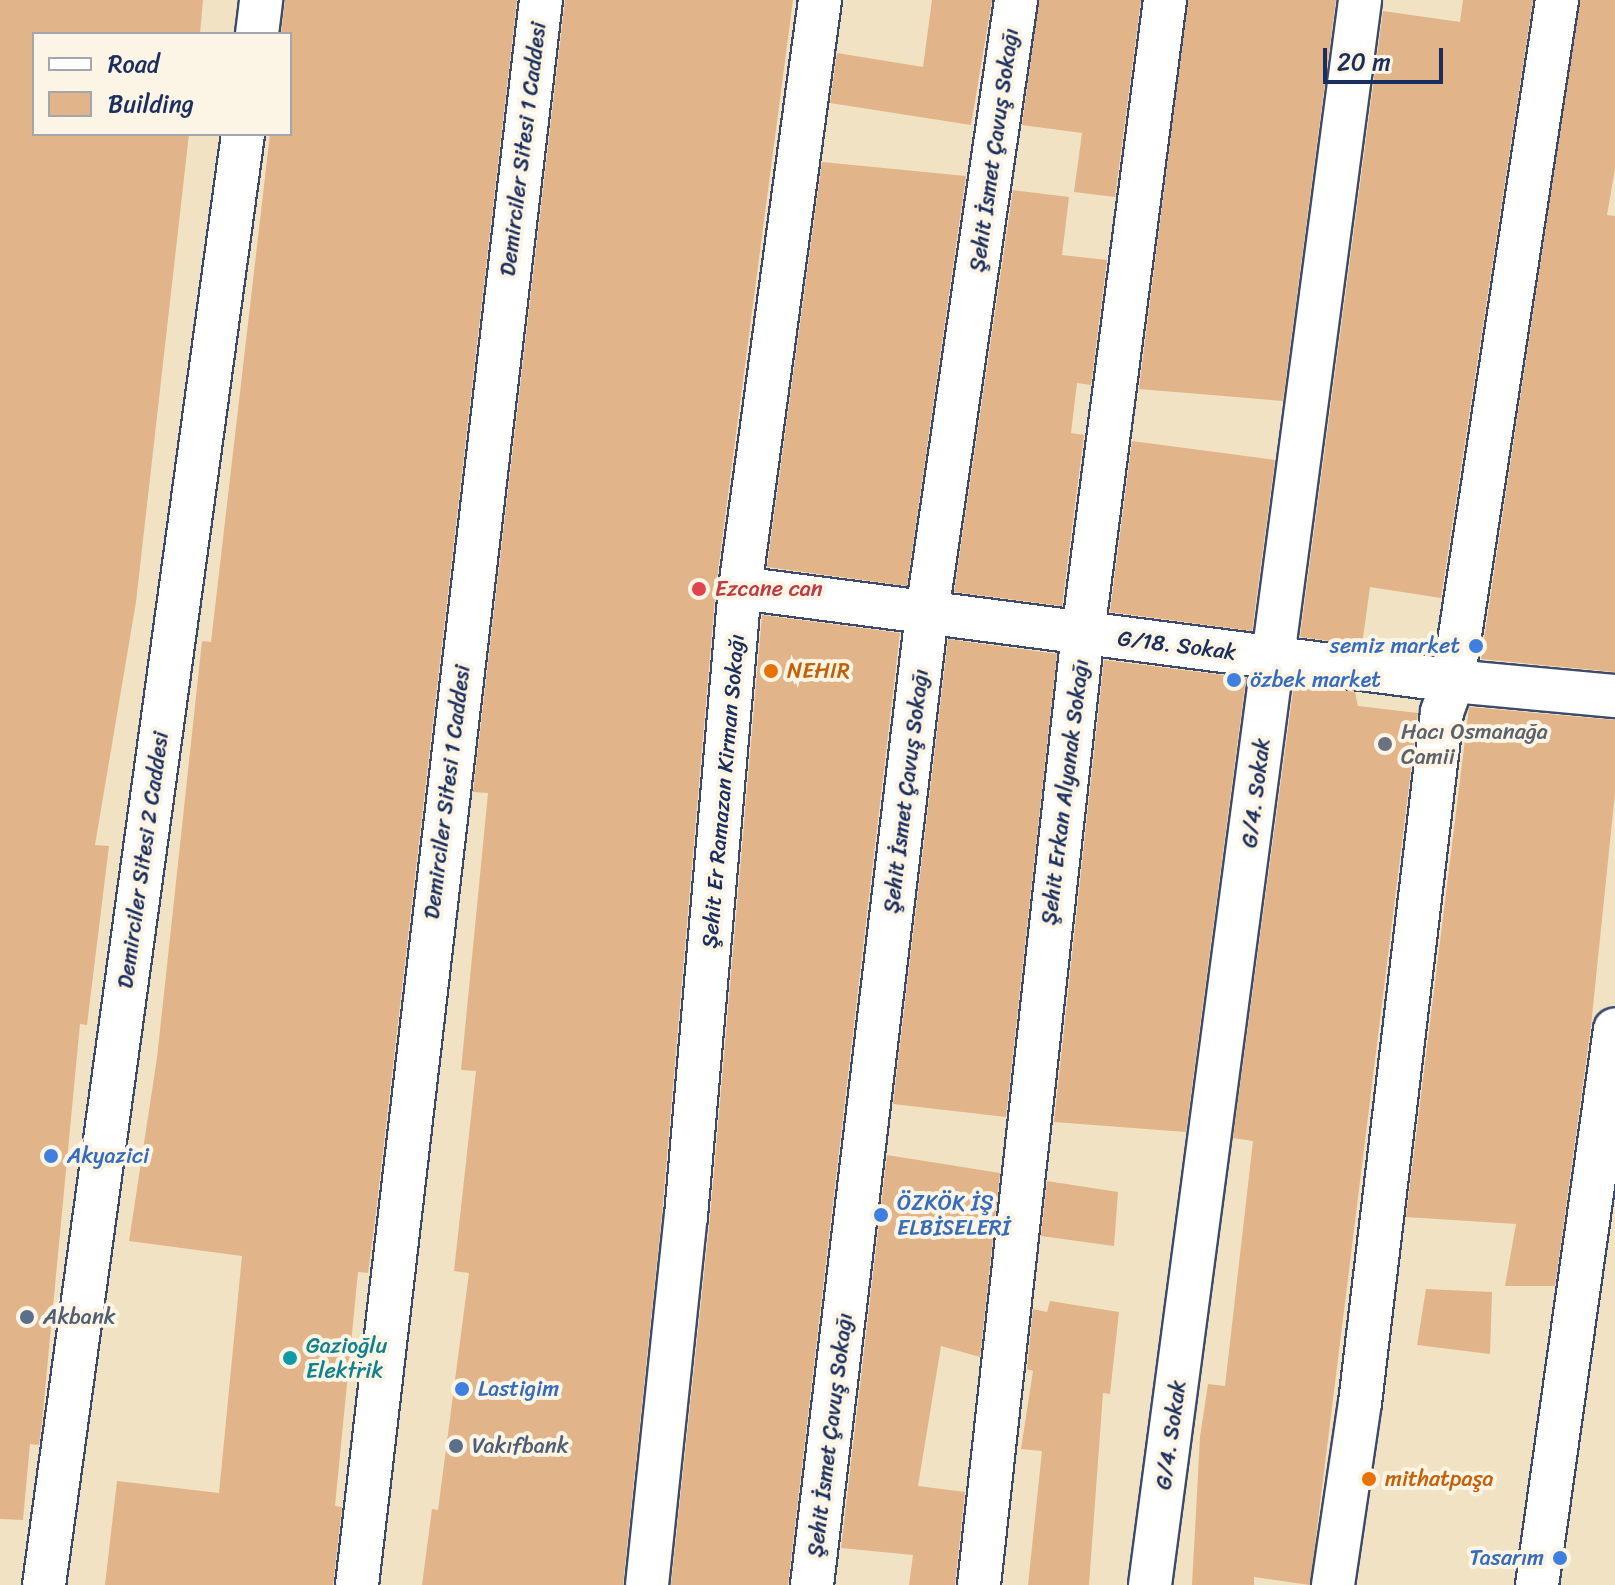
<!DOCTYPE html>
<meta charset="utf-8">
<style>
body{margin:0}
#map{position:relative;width:1615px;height:1585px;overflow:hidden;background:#f2e2c4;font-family:Sriracha,sans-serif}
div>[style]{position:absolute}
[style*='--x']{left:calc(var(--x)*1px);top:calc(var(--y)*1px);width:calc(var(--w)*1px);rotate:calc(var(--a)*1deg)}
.building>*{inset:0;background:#e2b489}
.roads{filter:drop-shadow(2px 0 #3b4a6d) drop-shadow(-2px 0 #3b4a6d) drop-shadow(0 2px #3b4a6d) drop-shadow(0 -2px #3b4a6d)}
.minor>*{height:42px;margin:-21px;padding:0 21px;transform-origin:21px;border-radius:21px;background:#fff}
.dots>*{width:22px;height:22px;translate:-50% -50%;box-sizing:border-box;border:4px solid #fcf5e5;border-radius:50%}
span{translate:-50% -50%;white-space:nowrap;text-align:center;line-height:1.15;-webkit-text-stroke:8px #fcf5e5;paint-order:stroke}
.street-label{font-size:22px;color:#1b2f5e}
.health-label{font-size:22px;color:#be3a42}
.left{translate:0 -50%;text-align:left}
.shop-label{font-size:22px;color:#366cbe}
.right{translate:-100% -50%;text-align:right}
.food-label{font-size:22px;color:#c56008}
.worship-label{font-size:22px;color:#5b616d}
.service-label{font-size:22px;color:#4e5e75}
.culture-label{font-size:22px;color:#0d838f}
.legend{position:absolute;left:32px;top:32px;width:260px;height:104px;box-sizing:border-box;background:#fcf5e5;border:2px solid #a2a6af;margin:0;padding:10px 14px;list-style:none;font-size:24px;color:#1b2f5e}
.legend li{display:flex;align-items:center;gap:16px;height:40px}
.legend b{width:40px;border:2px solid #a2a6af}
.scale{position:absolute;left:1323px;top:48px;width:120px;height:36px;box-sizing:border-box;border:4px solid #1b2f5e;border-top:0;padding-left:10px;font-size:24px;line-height:28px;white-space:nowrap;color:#1b2f5e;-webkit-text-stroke:6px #fcf5e5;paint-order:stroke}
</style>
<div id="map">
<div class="building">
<i style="clip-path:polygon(0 0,203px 0,200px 34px,34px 34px,34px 134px,189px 134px,136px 602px,95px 845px,109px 846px,87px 1025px,80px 1024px,42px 1422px,39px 1445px,30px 1444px,23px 1520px,0 1519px)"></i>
<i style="clip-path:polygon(285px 0,517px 0,375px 1220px,368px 1273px,358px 1272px,335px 1506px,342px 1507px,333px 1585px,105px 1585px,117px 1481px,219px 1493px,242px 1256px,129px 1241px,157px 1058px,202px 641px,211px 642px,270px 134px,290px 134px,290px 34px,281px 34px)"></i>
<i style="clip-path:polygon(565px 0,793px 0,716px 586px,662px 1214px,623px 1585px,422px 1585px,432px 1509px,438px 1510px,469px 1273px,454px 1271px,476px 1071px,461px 1070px,488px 793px,473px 792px)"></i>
<i style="clip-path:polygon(932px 0,992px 0,971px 125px,830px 103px,837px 53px,923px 67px)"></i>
<i style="clip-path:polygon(1039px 0,1141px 0,1115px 197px,1074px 192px,1082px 133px,1022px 125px)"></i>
<i style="clip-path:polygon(1188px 0,1336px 0,1283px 401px,1139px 389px)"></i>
<i style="clip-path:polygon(1463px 0,1533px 0,1441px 598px,1370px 587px,1362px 645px,1300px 637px,1383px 11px,1460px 22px)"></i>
<i style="clip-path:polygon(1580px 0,1615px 0,1615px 169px,1607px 215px,1615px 216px,1615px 672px,1481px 659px)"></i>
<i style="clip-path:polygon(822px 162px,966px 176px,907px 586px,767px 567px)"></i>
<i style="clip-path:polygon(1013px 190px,1069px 197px,1062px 255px,1107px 260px,1091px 385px,1077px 383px,1071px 433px,1084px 435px,1062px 606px,954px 592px)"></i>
<i style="clip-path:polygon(1132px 441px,1275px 460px,1252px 631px,1110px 612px)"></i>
<i style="clip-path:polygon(762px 615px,900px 633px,788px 1585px,671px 1585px,710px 1218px)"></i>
<i style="clip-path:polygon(948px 639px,1057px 654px,1006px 1117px,893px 1104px)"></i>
<i style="clip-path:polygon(1104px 660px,1246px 678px,1186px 1132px,1054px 1122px)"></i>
<i style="clip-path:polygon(1294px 684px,1355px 692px,1358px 706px,1418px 713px,1310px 1585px,1254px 1577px,1254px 1585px,1192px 1585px,1200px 1437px,1208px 1384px,1225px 1386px,1253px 1141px,1233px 1138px)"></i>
<i style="clip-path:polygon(1469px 707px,1615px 720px,1615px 793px,1591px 1026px,1555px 1286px,1505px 1286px,1516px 1224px,1406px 1217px)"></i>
<i style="clip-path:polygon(887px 1155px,1000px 1173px,980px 1357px,941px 1346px,918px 1486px,965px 1492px,955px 1585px,909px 1585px,913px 1555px,841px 1548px)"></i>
<i style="clip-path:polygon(1047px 1181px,1118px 1192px,1114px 1246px,1041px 1236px)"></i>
<i style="clip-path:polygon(1426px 1289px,1492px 1292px,1490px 1354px,1417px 1345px)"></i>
<i style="clip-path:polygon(1050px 1301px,1119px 1312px,1110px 1394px,1103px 1393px,1089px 1585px,1028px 1585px,1042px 1451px,1021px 1449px,1033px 1371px,1027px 1369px,1033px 1309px,1047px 1312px)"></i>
</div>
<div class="roads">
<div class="minor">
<i style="--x:257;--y:34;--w:34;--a:-83"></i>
<i style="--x:740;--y:588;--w:719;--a:7.43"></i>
<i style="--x:1453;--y:681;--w:163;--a:5.3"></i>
<i style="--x:44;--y:1585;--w:1465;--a:-82.19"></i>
<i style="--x:357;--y:1585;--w:1596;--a:-83.38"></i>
<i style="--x:647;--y:1585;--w:371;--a:-84"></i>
<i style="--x:686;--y:1216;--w:630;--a:-85.09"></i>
<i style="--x:740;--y:588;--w:593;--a:-82.25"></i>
<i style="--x:812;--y:1585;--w:979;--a:-83.25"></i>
<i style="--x:927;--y:613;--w:619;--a:-81.74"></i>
<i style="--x:979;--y:1585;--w:958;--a:-83.77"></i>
<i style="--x:1083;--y:633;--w:638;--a:-82.62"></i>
<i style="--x:1150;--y:1585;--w:1599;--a:-82.45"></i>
<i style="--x:1333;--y:1585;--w:184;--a:-81.6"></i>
<i style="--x:1360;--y:1403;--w:696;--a:-83.23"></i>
<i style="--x:1442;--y:712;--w:33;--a:-70"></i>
<i style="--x:1453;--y:681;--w:689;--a:-81.32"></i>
<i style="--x:1537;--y:1585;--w:561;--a:-82.01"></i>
</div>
</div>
<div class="dots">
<i style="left:699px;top:589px;background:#e0444e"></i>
<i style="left:1476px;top:646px;background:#3f7fe0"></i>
<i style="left:771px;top:671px;background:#e8710a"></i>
<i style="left:1234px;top:680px;background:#3f7fe0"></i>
<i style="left:1385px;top:744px;background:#6b7280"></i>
<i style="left:51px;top:1156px;background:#3f7fe0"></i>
<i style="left:881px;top:1215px;background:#3f7fe0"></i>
<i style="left:27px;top:1317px;background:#5c6f8a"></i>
<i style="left:290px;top:1358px;background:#0f9aa8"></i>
<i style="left:462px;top:1389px;background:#3f7fe0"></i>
<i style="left:456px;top:1446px;background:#5c6f8a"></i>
<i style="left:1369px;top:1479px;background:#e8710a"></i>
<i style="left:1560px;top:1558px;background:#3f7fe0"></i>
</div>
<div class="street-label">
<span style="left:523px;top:149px;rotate:-83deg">Demirciler Sitesi 1 Caddesi</span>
<span style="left:994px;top:150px;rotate:-82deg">Şehit İsmet Çavuş Sokağı</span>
<span style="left:1177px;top:645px;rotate:7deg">G/18. Sokak</span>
<span style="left:723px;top:791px;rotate:-85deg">Şehit Er Ramazan Kirman Sokağı</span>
<span style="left:906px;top:791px;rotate:-83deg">Şehit İsmet Çavuş Sokağı</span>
<span style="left:447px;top:792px;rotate:-83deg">Demirciler Sitesi 1 Caddesi</span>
<span style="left:1065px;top:792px;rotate:-83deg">Şehit Erkan Alyanak Sokağı</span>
<span style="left:1256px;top:793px;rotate:-83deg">G/4. Sokak</span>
<span style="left:143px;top:860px;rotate:-82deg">Demirciler Sitesi 2 Caddesi</span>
<span style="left:830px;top:1435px;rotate:-83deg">Şehit İsmet Çavuş Sokağı</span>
<span style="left:1171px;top:1435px;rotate:-82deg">G/4. Sokak</span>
</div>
<div class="health-label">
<span class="left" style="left:715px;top:589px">Ezcane can</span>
</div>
<div class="shop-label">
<span class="right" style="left:1460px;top:646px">semiz market</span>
<span class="left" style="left:1250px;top:680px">özbek market</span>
<span class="left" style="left:67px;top:1156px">Akyazici</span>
<span class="left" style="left:897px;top:1215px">ÖZKÖK İŞ<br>ELBİSELERİ</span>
<span class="left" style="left:478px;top:1389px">Lastigim</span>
<span class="right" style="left:1544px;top:1558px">Tasarım</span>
</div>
<div class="food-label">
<span class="left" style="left:787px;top:671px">NEHIR</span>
<span class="left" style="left:1385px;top:1479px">mithatpaşa</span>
</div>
<div class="worship-label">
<span class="left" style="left:1401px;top:744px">Hacı Osmanağa<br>Camii</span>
</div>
<div class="service-label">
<span class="left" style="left:43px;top:1317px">Akbank</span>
<span class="left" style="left:472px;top:1446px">Vakıfbank</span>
</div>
<div class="culture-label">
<span class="left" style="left:306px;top:1358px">Gazioğlu<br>Elektrik</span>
</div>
<ul class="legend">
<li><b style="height:10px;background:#fff"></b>Road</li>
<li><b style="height:22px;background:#e2b489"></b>Building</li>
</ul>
<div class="scale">20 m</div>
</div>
